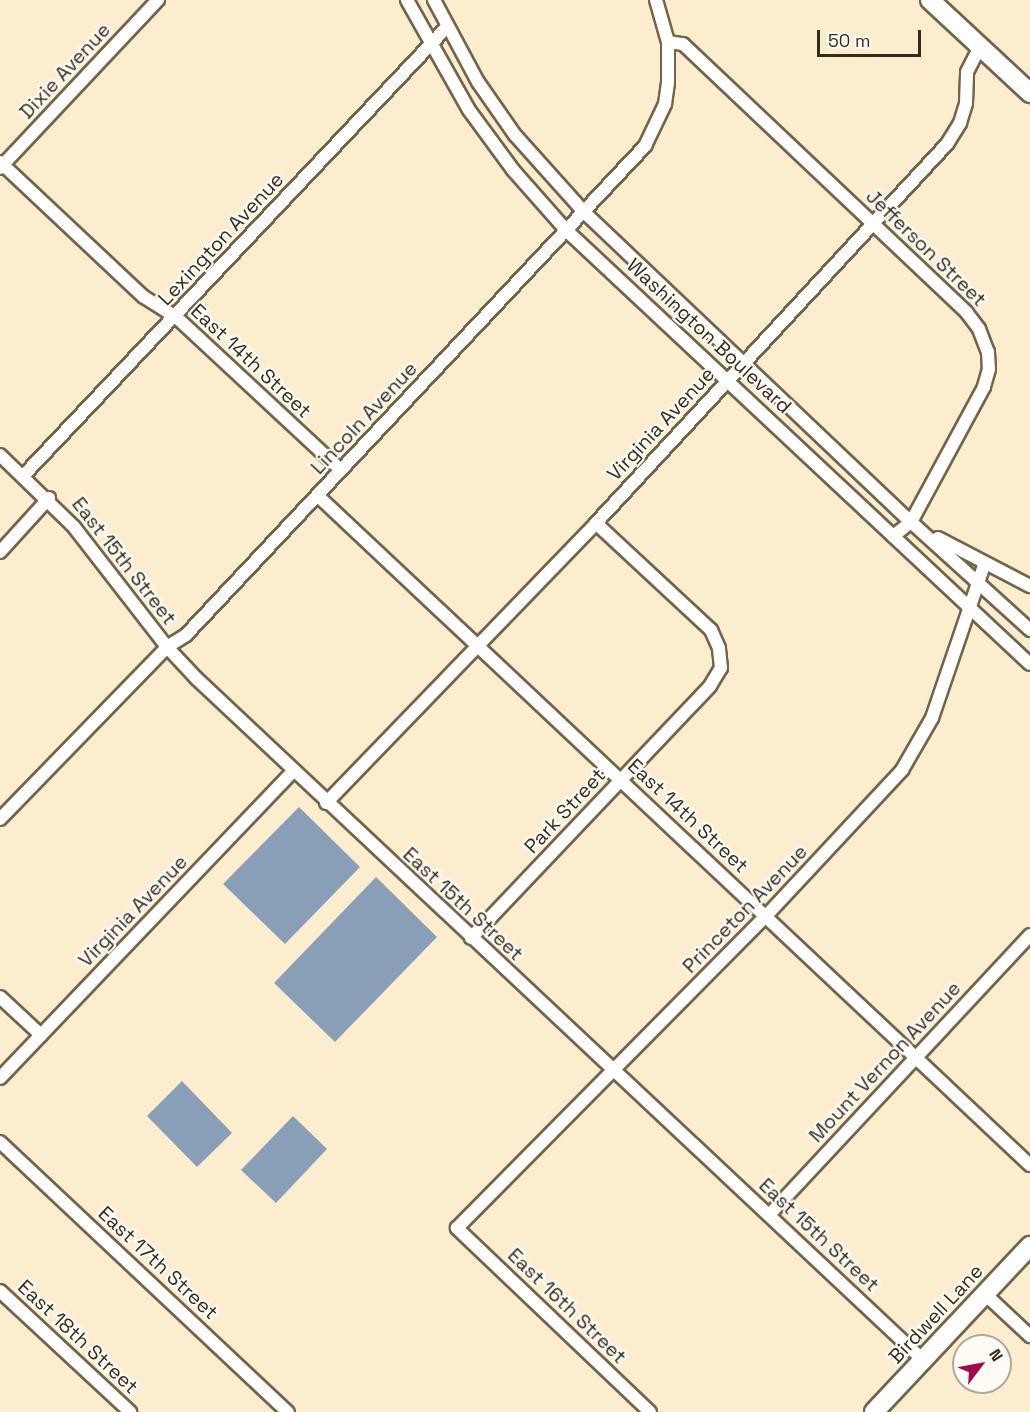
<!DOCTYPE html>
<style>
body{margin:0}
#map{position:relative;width:1030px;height:1412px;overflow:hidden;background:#fdedcf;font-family:"Space Grotesk",sans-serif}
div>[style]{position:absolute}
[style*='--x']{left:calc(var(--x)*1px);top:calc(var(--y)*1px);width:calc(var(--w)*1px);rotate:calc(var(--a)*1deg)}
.water>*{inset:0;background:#899fb8}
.roads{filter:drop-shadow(2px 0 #73654a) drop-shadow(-2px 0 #73654a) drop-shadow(0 2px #73654a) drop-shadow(0 -2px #73654a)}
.street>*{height:12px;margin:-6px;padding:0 6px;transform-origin:6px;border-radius:6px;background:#fff}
.secondary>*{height:18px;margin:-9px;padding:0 9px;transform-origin:9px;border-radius:9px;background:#fff}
span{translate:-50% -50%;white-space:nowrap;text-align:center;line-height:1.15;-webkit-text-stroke:4.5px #fffcf6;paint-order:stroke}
.street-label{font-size:20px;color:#312c20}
.north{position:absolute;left:952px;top:1334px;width:60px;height:60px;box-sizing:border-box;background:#fffcf6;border:2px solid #ada9a0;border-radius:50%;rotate:58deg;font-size:16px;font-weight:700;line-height:24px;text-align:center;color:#312c20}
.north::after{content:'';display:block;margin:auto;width:21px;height:27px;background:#a20948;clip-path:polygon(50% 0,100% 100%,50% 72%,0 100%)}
.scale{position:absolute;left:817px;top:30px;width:104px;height:27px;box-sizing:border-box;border:3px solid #312c20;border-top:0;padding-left:8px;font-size:18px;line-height:21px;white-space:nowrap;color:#312c20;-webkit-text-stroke:4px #fffcf6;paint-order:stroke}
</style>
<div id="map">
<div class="water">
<i style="clip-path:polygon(299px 807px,360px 867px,285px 944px,223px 884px)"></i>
<i style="clip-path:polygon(376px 877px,437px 937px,335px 1042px,274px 983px)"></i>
<i style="clip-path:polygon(182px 1081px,232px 1133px,197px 1167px,147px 1116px)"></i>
<i style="clip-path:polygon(293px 1116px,327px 1149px,276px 1203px,241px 1170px)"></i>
</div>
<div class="roads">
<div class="street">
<i style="--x:407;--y:0;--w:126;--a:60.6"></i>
<i style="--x:469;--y:110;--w:74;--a:53.7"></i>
<i style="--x:513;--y:170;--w:80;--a:48.5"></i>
<i style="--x:566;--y:230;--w:635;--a:43.09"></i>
<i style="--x:434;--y:0;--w:93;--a:61.8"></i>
<i style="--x:478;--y:82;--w:65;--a:55.1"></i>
<i style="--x:515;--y:135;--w:103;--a:48.1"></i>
<i style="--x:584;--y:212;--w:451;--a:43.5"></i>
<i style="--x:911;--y:522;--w:161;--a:42.2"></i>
<i style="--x:668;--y:42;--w:15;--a:8"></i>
<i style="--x:683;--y:44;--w:391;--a:43.4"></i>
<i style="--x:967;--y:313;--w:20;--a:53"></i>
<i style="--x:979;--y:329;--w:25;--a:69"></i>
<i style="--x:988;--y:352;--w:17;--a:87"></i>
<i style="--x:989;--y:369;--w:19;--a:106"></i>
<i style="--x:984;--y:387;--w:153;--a:118.4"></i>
<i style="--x:911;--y:522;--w:23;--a:142"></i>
<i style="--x:0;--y:162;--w:197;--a:43.2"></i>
<i style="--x:144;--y:297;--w:36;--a:32"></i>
<i style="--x:175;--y:316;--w:226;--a:42.9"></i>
<i style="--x:0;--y:168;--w:231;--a:-46.8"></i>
<i style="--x:0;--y:455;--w:103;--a:44.2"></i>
<i style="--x:74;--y:527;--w:152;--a:52.2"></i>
<i style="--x:167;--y:647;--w:42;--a:46.9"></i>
<i style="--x:196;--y:678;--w:997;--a:43.17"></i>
<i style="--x:23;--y:476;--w:618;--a:-46.64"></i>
<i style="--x:318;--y:496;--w:977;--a:43.22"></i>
<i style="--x:938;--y:538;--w:104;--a:27.6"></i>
<i style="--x:0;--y:552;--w:73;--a:-47.8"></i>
<i style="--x:326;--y:803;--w:389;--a:-46"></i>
<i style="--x:596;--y:523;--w:517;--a:-47.2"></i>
<i style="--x:947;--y:144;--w:25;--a:-58"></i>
<i style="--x:960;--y:123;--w:21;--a:-73"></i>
<i style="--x:966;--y:103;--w:31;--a:-88"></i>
<i style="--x:967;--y:72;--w:29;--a:-63"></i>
<i style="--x:0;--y:819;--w:240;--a:-45.8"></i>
<i style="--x:167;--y:647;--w:22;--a:-32"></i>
<i style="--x:186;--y:635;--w:671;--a:-46.81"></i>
<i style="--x:645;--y:146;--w:47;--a:-64.5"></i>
<i style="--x:665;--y:104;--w:21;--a:-82"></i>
<i style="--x:668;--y:83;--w:41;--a:-90"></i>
<i style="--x:668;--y:42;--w:44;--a:-105.9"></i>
<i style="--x:471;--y:938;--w:347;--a:-46.5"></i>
<i style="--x:710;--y:686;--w:21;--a:-59"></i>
<i style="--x:721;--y:668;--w:20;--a:-96"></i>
<i style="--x:719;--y:648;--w:20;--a:-114"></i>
<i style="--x:711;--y:630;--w:157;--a:-137.1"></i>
<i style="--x:0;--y:997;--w:56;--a:42.8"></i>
<i style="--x:0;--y:1078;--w:424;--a:-46.3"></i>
<i style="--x:0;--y:1142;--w:395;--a:43.2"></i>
<i style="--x:769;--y:1215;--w:383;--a:-47"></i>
<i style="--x:0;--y:1291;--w:178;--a:42.9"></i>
<i style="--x:985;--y:1294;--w:62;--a:43"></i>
<i style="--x:650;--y:1412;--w:267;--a:-136.4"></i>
<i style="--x:457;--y:1228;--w:439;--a:-45.3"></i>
<i style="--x:766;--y:916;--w:200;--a:-47"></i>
<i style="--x:902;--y:770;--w:60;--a:-60"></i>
<i style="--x:932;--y:718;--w:162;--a:-71.2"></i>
</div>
<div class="secondary">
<i style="--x:930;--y:0;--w:137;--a:42.9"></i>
<i style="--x:874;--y:1412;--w:228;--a:-46.8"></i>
</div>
</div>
<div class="street-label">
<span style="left:65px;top:71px;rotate:-47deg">Dixie Avenue</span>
<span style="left:221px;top:239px;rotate:-47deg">Lexington Avenue</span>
<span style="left:926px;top:248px;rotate:44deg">Jefferson Street</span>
<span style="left:709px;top:336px;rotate:43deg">Washington Boulevard</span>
<span style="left:251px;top:361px;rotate:43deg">East 14th Street</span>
<span style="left:364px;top:418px;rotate:-47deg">Lincoln Avenue</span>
<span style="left:661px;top:424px;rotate:-47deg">Virginia Avenue</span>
<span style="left:124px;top:561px;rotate:52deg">East 15th Street</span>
<span style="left:565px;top:811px;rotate:-47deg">Park Street</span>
<span style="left:688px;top:816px;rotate:43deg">East 14th Street</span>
<span style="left:463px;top:904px;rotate:43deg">East 15th Street</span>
<span style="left:745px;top:909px;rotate:-46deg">Princeton Avenue</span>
<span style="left:133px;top:911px;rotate:-46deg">Virginia Avenue</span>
<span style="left:885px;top:1062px;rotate:-47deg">Mount Vernon Avenue</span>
<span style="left:819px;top:1235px;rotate:43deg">East 15th Street</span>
<span style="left:158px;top:1263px;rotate:43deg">East 17th Street</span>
<span style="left:567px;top:1306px;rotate:44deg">East 16th Street</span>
<span style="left:936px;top:1314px;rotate:-47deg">Birdwell Lane</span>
<span style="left:78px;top:1337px;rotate:43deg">East 18th Street</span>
</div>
<div class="north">N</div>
<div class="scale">50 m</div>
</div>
